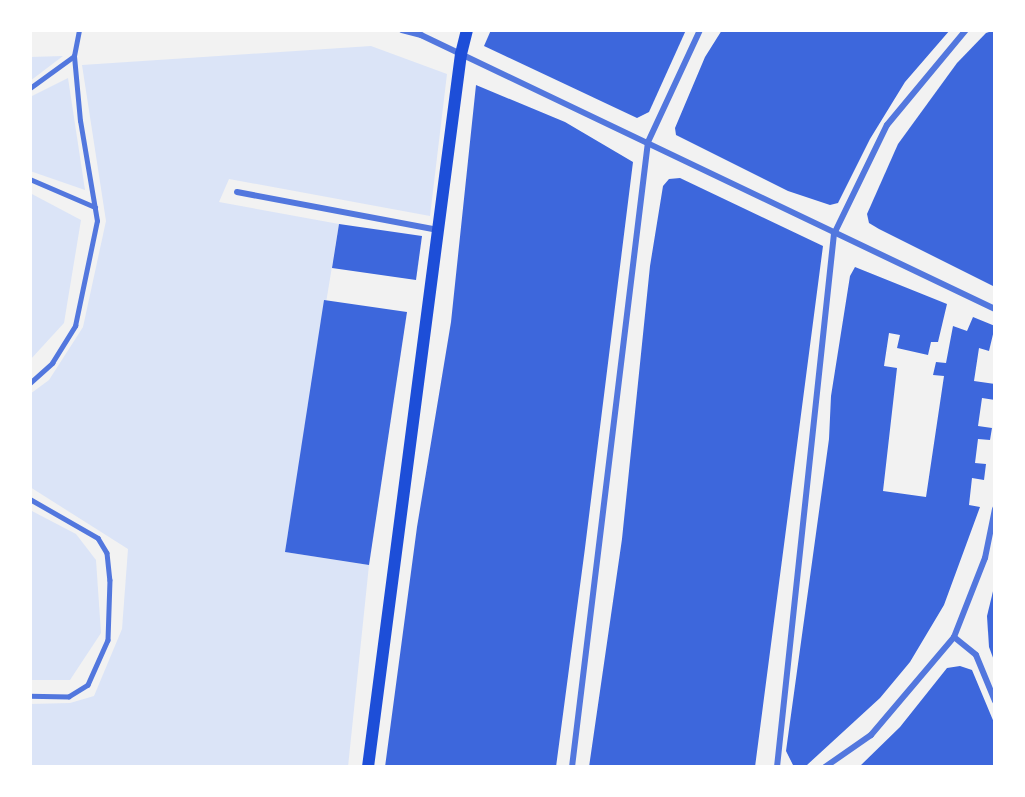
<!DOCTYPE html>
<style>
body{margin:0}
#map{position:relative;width:1025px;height:797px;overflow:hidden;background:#f2f2f2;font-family:"Sofia Sans Condensed",sans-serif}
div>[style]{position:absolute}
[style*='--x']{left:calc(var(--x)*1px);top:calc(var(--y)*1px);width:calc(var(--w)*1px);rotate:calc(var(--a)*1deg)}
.green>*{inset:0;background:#dbe4f7}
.building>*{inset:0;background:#3d67dc}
.service>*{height:4.5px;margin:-2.25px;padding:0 2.25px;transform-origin:2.25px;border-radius:2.25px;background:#5277de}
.minor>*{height:6px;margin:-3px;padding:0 3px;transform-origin:3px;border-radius:3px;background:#5277de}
.secondary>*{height:12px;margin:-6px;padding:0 6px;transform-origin:6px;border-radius:6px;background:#1d4ed8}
span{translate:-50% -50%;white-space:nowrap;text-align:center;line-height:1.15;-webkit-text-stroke:4.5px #fff;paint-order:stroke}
.frame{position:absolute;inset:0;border:32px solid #fff;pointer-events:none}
</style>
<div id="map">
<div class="green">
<i style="clip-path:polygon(371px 46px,447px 74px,430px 216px,229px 179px,219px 202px,339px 224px,285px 552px,369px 565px,348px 767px,30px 767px,30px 704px,70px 703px,94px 696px,122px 629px,128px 549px,30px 487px,30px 394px,49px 380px,83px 327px,106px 221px,82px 65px)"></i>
<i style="clip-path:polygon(63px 56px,30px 81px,30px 57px)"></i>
<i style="clip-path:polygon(68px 78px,85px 190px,30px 171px,30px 97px)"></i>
<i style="clip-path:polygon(30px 193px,81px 220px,64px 323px,30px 360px)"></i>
<i style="clip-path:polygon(30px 510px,76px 534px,96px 560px,101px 633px,70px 680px,30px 680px)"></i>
</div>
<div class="building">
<i style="clip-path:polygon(491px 30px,686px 30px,649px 112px,637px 118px,484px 46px)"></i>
<i style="clip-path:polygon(722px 30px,950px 30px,905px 82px,870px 139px,838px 203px,830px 205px,788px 191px,676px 135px,675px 128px,705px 57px)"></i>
<i style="clip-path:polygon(995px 30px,995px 287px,879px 229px,869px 223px,867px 214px,898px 144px,957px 63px,986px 33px)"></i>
<i style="clip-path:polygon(476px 85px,565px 122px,633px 162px,585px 548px,556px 767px,385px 767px,417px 527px,451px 322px)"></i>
<i style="clip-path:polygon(680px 178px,823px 246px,755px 767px,589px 767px,622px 539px,650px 266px,663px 186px,669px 179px)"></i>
<i style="clip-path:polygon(339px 224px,422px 236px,416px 280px,332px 268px)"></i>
<i style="clip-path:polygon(855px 267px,947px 304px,938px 342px,931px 342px,928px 355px,897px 348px,900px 335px,889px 333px,884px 366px,897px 368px,883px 491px,926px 497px,944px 376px,933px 375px,936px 362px,946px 363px,953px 326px,967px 331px,973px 317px,995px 326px,989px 351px,979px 348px,974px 381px,995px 384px,995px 400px,982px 398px,978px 426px,992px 428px,990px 440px,978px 439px,975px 463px,986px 464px,984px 480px,972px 478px,969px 505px,980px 507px,944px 605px,910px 662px,880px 698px,807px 765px,794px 767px,786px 751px,829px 439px,831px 396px,850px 276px)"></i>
<i style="clip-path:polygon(324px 300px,407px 312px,369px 565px,285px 552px)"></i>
<i style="clip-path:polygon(995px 583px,995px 663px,989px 647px,987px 616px)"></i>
<i style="clip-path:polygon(960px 666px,972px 670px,995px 725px,995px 767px,859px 767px,900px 727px,947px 668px)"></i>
</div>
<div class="service">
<i style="--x:30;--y:88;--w:54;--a:-36"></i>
<i style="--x:30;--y:179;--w:71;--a:23.3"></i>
<i style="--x:30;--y:383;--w:30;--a:-42"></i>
<i style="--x:52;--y:363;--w:44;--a:-58.1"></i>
<i style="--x:75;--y:326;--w:107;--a:-78.2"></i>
<i style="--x:97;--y:221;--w:101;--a:-99.6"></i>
<i style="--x:80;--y:121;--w:65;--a:-95.3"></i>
<i style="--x:74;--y:56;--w:26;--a:-79"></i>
<i style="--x:30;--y:499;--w:78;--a:29.8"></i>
<i style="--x:98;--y:538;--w:17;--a:59"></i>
<i style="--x:107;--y:553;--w:27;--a:84"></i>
<i style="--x:110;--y:580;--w:60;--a:91.9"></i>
<i style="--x:108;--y:640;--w:49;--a:114"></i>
<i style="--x:88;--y:685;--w:22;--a:148"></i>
<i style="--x:69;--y:697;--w:39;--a:-179"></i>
</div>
<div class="minor">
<i style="--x:402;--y:30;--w:20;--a:15"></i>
<i style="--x:421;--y:35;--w:636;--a:25.52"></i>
<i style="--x:237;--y:192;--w:206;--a:10.7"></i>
<i style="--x:954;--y:637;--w:28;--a:39"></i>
<i style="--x:976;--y:655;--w:50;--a:67.6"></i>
<i style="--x:572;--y:767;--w:630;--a:-83.07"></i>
<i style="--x:648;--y:142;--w:123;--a:-65.1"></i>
<i style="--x:777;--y:767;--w:536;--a:-83.9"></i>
<i style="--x:834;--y:234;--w:121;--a:-64.1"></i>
<i style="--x:887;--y:125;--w:124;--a:-50.3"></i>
<i style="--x:825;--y:767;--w:56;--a:-34.8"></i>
<i style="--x:871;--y:735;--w:128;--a:-49.7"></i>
<i style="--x:954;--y:637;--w:85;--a:-68.6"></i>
<i style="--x:985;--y:558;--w:50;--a:-78.5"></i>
</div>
<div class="secondary">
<i style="--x:368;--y:767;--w:719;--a:-82.57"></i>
<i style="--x:461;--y:54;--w:25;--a:-76"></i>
</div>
<div class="frame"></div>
</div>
